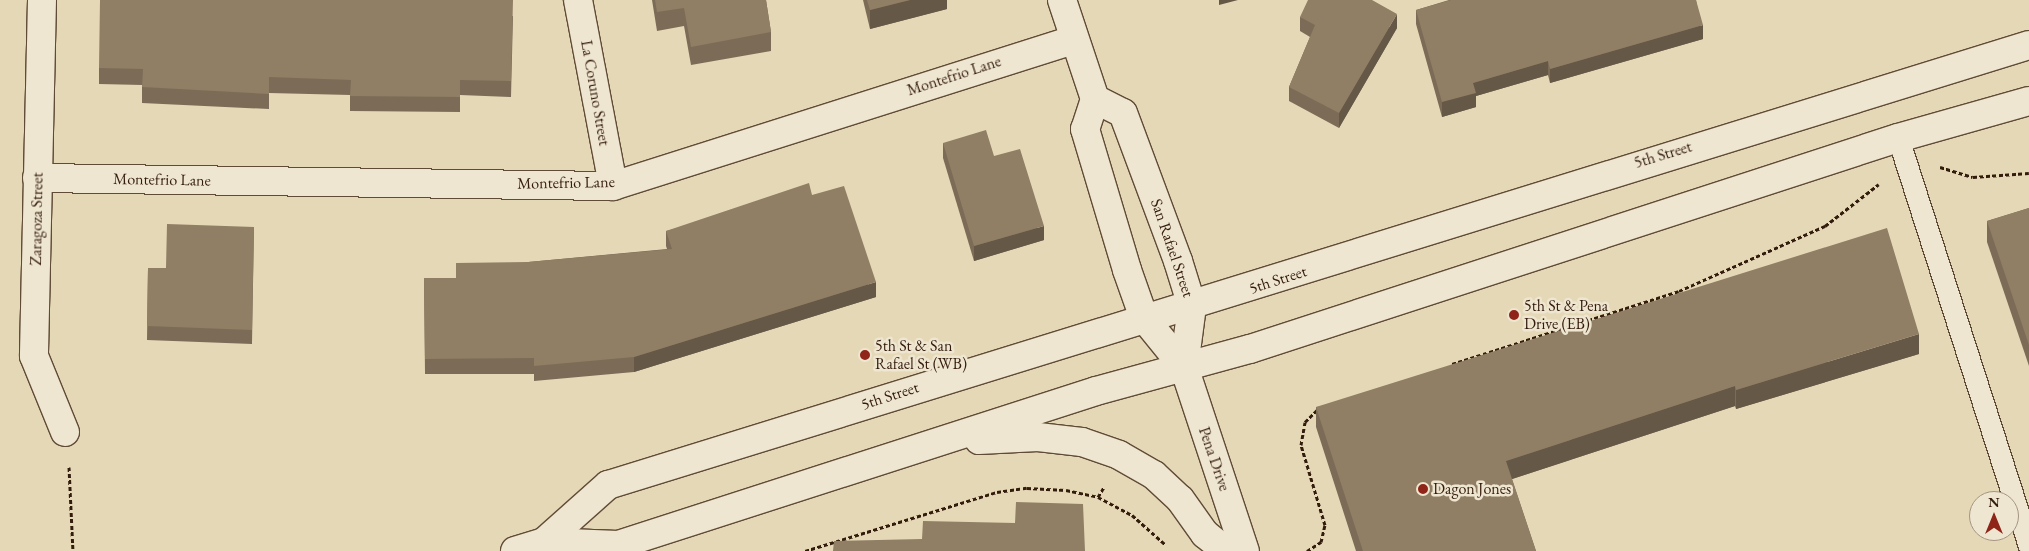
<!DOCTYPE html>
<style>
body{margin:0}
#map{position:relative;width:2029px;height:551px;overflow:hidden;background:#e5d8b6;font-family:"EB Garamond",serif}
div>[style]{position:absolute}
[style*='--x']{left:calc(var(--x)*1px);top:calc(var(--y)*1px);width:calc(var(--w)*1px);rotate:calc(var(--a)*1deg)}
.path>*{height:3px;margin-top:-1.5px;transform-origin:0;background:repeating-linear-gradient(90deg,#341c0d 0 4px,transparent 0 6.5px)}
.roads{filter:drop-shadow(1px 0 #604b37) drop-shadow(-1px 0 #604b37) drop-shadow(0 1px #604b37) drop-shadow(0 -1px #604b37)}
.lane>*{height:21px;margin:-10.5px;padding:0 10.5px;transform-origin:10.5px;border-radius:10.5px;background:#eee6d0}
.street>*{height:28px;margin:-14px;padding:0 14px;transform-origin:14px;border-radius:14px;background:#eee6d0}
.secondary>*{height:28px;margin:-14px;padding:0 14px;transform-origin:14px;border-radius:14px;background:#eee6d0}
.wall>*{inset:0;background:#7c6c57}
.shaded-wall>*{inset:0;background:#655847}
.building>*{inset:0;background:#907e65}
.dots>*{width:14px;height:14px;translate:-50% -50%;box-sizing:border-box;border:2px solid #eee6d0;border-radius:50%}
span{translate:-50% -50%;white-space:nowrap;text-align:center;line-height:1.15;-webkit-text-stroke:5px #eee6d0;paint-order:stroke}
.street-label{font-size:16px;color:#341c0d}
.poi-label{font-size:16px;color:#341c0d}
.left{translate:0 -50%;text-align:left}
.north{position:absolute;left:1969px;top:491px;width:50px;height:50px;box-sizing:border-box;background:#eee6d0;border:1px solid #a49582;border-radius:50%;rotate:0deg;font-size:14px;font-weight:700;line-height:20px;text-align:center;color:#341c0d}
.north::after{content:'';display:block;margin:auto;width:18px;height:22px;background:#8f2418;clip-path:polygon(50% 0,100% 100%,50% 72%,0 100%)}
</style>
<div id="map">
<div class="path">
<i style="--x:1940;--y:167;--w:34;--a:17"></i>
<i style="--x:1973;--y:177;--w:56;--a:-4.1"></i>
<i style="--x:1452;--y:364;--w:238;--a:-17.8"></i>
<i style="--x:1679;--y:291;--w:160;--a:-24"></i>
<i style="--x:1825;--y:226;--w:68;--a:-37.9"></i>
<i style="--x:69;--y:467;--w:84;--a:87.3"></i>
<i style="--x:1098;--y:497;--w:12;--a:-59"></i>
<i style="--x:805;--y:551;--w:201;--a:-17.1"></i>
<i style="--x:997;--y:492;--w:30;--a:-8"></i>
<i style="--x:1027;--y:488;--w:39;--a:3"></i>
<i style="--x:1066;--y:490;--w:33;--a:12"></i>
<i style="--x:1098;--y:497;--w:38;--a:28"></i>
<i style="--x:1132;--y:515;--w:45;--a:41.4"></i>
<i style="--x:1307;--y:551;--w:17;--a:-33"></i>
<i style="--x:1321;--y:542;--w:17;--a:-77"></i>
<i style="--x:1325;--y:525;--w:84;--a:-106.7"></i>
<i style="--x:1301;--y:445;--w:23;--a:-80"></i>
<i style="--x:1305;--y:422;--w:18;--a:-45"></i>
</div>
<div class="roads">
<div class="lane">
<i style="--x:1898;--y:138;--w:429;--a:72.2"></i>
</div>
<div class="street">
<i style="--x:42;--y:0;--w:356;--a:91.3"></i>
<i style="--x:34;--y:356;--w:82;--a:67.8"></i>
<i style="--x:578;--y:0;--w:189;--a:79.3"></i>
<i style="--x:37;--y:178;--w:576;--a:0.8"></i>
<i style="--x:613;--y:186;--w:484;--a:-17.6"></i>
</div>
<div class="secondary">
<i style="--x:1062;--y:0;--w:104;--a:71.6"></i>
<i style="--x:1095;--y:99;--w:32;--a:108"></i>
<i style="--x:1085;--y:129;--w:147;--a:73.4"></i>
<i style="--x:1127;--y:270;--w:51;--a:70.5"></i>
<i style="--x:1144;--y:318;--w:63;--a:50.8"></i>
<i style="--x:1184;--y:367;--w:194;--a:71.7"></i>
<i style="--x:1095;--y:99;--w:31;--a:27"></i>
<i style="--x:1123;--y:113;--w:158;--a:69.6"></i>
<i style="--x:1178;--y:261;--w:47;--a:72.7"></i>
<i style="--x:1192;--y:306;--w:62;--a:97.5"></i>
<i style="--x:979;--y:440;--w:59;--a:-2.9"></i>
<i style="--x:1038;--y:437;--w:44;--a:6.5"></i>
<i style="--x:1082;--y:442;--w:39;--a:19"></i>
<i style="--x:1119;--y:455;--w:40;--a:29.7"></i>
<i style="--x:1154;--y:475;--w:35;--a:43"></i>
<i style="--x:1180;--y:499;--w:43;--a:54.5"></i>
<i style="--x:1205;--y:534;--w:27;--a:39"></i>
<i style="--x:544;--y:542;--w:86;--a:-41.7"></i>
<i style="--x:608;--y:485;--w:1488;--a:-17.2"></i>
<i style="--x:515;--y:551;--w:30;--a:-17"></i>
<i style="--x:544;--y:542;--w:74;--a:2.3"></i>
<i style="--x:618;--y:545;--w:502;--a:-17.86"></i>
<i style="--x:1096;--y:391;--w:160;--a:-15.3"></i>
<i style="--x:1250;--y:349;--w:681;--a:-18.04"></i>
<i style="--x:1898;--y:138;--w:136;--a:-15.8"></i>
</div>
</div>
<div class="wall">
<i style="clip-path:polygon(652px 0,766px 0,771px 32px,771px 51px,691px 65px,684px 26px,657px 31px)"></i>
<i style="clip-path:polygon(863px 0,947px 0,947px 9px,870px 29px)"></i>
<i style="clip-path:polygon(1449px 0,1696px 0,1703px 39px,1550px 83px,1548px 75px,1476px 96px,1476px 107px,1442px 117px,1416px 24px,1416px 10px)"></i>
<i style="clip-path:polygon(513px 16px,511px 97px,460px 95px,460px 112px,350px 111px,350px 95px,269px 93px,269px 109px,142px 103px,142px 85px,99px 84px,99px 68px)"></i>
<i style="clip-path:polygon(1300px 17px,1397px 28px,1339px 128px,1289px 101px,1289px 87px,1310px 37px,1300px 31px)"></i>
<i style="clip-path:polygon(943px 143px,994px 156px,1044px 240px,974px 261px,943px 158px)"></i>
<i style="clip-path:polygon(812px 195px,876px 297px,634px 372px,534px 381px,534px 374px,425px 374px,424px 278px,456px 278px,528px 262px,667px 249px,666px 246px,666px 231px)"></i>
<i style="clip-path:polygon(2029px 208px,2029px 366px,1987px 242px,1987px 221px)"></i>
<i style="clip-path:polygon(254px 227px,252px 344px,147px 340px,148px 268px,166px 268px)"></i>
<i style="clip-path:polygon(1919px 354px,1736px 409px,1735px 406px,1512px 479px,1536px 551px,1356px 551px,1316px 427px,1316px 407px)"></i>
</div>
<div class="shaded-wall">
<i style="clip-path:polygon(910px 0,947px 0,947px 9px,870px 29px,870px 10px)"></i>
<i style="clip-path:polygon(1219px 0,1238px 0,1219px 5px)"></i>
<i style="clip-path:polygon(1397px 14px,1397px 28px,1339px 128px,1339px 113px)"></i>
<i style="clip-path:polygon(1703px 25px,1703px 39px,1550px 83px,1550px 69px)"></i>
<i style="clip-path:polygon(1548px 61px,1548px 75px,1476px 96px,1476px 107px,1442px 117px,1442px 102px,1473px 83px)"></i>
<i style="clip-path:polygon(1044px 226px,1044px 240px,974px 261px,974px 246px)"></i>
<i style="clip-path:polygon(876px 282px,876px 297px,634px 372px,634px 357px)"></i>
<i style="clip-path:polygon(1919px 334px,1919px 354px,1736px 409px,1736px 390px)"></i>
<i style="clip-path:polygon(1735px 386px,1735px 406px,1506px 481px,1506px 461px)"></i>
</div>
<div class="building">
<i style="clip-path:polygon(100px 0,513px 0,511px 81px,460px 80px,460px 97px,350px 96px,351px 80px,269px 77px,269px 94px,142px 87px,143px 69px,99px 68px)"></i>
<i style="clip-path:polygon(655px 0,766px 0,771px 32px,691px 47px,684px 8px,657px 12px)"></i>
<i style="clip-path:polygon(867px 0,910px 0,870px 10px)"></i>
<i style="clip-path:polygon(1308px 0,1372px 0,1397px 14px,1339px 113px,1289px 87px,1315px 25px,1300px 17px)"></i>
<i style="clip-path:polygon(1451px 0,1696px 0,1703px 25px,1550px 69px,1548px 61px,1473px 83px,1476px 93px,1442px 102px,1416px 10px)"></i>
<i style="clip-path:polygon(986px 130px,994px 156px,1020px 149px,1044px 226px,974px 246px,943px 143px)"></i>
<i style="clip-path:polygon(809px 183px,812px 195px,844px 186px,876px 282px,634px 357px,534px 366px,534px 358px,425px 359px,424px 278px,456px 278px,456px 263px,528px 262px,672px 249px,666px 231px)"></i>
<i style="clip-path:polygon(2029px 208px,2029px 345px,1987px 221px)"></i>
<i style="clip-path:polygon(167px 224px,254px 227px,252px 330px,147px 326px,148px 268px,166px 268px)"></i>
<i style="clip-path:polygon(1887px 228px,1919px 334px,1736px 390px,1735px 386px,1506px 461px,1536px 551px,1363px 551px,1316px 407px)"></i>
<i style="clip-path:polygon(1016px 502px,1083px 504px,1085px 551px,833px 551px,834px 541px,922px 539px,923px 521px,1015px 523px)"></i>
</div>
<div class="dots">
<i style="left:1514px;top:315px;background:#8f2418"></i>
<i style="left:865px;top:355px;background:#8f2418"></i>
<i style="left:1423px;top:489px;background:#8f2418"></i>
</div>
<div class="street-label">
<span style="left:954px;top:76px;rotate:-18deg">Montefrio Lane</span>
<span style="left:595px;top:93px;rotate:80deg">La Coruno Street</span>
<span style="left:1663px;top:155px;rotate:-17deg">5th Street</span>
<span style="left:162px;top:180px;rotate:1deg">Montefrio Lane</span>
<span style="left:566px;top:183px;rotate:-1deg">Montefrio Lane</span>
<span style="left:37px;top:219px;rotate:-89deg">Zaragoza Street</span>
<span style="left:1172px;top:248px;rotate:71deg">San Rafael Street</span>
<span style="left:1278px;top:280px;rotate:-18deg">5th Street</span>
<span style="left:890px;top:396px;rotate:-18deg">5th Street</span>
<span style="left:1214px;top:459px;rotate:71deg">Pena Drive</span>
</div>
<div class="poi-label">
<span class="left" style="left:1524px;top:315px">5th St &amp; Pena<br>Drive (EB)</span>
<span class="left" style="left:875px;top:355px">5th St &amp; San<br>Rafael St (WB)</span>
<span class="left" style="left:1433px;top:489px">Dagon Jones</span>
</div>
<div class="north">N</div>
</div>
